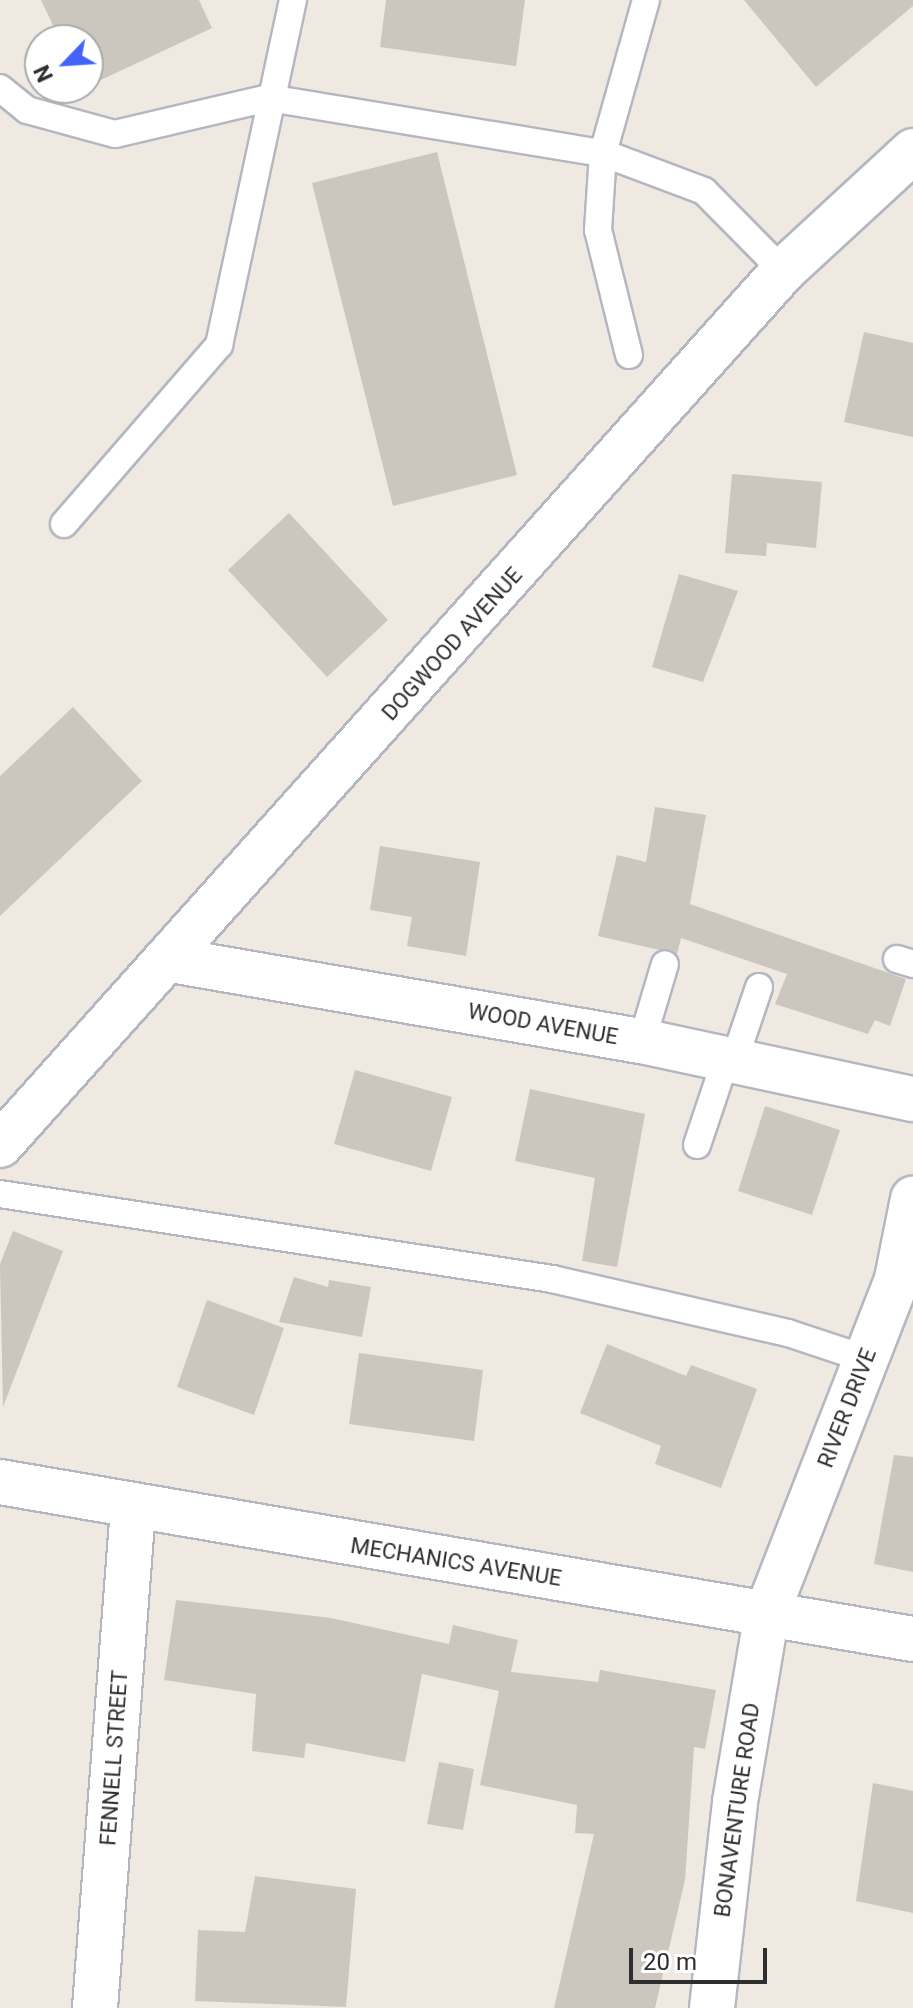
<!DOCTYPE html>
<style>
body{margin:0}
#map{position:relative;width:913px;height:2008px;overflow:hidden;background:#efe9e1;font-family:Roboto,sans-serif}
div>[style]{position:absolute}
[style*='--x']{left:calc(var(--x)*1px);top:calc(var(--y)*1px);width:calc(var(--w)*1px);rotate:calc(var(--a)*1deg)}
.building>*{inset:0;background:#cbc7bf}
.roads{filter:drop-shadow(2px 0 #b4b7c1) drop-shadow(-2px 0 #b4b7c1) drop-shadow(0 2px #b4b7c1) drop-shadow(0 -2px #b4b7c1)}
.service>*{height:26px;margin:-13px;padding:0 13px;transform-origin:13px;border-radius:13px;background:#fff}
.minor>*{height:44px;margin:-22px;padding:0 22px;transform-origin:22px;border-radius:22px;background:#fff}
span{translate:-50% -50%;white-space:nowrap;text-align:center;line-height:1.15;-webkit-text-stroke:8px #fff;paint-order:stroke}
.street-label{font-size:22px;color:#2e2e2e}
.north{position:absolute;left:24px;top:24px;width:80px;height:80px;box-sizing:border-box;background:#fff;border:2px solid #ababab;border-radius:50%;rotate:245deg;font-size:22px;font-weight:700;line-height:32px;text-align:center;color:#2e2e2e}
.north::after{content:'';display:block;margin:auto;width:28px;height:36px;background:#4264fb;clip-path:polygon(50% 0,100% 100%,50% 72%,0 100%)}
.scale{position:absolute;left:629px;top:1948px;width:138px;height:36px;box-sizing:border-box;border:4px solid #2e2e2e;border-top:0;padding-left:10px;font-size:24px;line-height:28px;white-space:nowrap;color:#2e2e2e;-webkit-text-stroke:6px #fff;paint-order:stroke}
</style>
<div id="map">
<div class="building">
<i style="clip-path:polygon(41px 0,199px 0,212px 28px,88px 86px,88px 40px,60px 40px)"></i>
<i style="clip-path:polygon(386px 0,525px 0,516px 66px,380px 47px)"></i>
<i style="clip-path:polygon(744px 0,913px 0,913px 6px,816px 87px)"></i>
<i style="clip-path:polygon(437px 152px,517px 475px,393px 506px,312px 183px)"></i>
<i style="clip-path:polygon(864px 332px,913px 343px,913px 437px,844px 422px)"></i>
<i style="clip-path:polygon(732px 474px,822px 482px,816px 548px,767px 543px,766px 556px,725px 553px)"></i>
<i style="clip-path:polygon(289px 513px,388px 620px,327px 677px,228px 570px)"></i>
<i style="clip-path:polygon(679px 574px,738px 591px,703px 682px,652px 667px)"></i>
<i style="clip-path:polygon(73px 707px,142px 781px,0 916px,0 776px)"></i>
<i style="clip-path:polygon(655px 807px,706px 815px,690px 904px,906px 979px,890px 1026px,875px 1020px,868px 1034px,775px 1004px,787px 974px,681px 938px,677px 954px,598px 936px,617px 855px,646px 862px)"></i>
<i style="clip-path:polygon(380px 846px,480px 862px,466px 956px,407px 946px,412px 917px,370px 910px)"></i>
<i style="clip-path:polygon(355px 1070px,452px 1097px,431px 1171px,334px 1144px)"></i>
<i style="clip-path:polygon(530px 1089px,645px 1114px,617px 1267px,582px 1261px,595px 1178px,515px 1161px)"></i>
<i style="clip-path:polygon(765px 1106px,840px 1130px,812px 1215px,738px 1191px)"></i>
<i style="clip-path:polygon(13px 1231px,63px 1251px,3px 1407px,0 1264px)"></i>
<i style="clip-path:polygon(294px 1277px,328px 1287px,329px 1280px,371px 1287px,362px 1337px,279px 1322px)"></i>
<i style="clip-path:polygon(207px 1300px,284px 1328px,254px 1415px,177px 1387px)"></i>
<i style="clip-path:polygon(607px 1344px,686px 1376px,691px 1365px,757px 1389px,721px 1488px,655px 1464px,661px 1446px,580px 1413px)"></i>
<i style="clip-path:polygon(359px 1353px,483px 1370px,474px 1441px,349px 1424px)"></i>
<i style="clip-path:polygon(894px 1455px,913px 1457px,913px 1572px,874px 1564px)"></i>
<i style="clip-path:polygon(176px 1600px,331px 1618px,449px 1644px,453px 1625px,518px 1640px,511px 1672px,598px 1682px,600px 1670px,716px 1690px,705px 1749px,694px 1747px,685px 1880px,655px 2008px,554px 2008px,594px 1834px,575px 1833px,577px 1805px,480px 1785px,499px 1691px,422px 1674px,405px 1762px,306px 1743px,304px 1758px,252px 1751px,256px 1694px,164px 1680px)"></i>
<i style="clip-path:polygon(439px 1762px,474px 1769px,463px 1830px,427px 1824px)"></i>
<i style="clip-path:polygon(873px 1783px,913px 1791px,913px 1913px,856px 1901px)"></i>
<i style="clip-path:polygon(255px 1876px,356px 1889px,346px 2007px,195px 2001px,198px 1930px,245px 1932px)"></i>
</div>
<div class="roads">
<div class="service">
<i style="--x:0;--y:88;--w:35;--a:39"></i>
<i style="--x:27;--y:110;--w:91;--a:15.3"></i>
<i style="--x:115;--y:134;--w:158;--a:-13.2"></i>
<i style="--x:269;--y:98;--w:338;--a:9.4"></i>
<i style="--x:603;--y:153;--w:108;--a:20.6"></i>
<i style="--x:704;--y:191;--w:112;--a:45.4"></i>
<i style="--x:629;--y:355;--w:129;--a:-103.9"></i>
<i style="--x:598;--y:230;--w:77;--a:-86.3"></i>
<i style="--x:603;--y:153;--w:159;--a:-74.3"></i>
<i style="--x:64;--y:524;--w:237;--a:-49.1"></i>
<i style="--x:219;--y:345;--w:353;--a:-77.9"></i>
<i style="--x:897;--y:959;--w:17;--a:17"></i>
<i style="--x:642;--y:1041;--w:80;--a:-73.4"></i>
<i style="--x:734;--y:1061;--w:78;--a:-71.3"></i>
<i style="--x:697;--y:1145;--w:91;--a:-71.4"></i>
<i style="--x:0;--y:1194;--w:559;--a:8.75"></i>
<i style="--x:552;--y:1279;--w:242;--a:12.9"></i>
<i style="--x:788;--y:1333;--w:82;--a:18.4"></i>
</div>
<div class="minor">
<i style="--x:171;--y:960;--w:478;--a:9.8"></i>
<i style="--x:642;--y:1041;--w:277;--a:12.1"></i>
<i style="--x:0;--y:1145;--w:1173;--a:-48.14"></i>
<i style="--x:783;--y:271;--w:177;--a:-42.7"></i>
<i style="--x:0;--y:1482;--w:926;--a:9.76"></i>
<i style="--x:95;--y:2008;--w:501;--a:-85.65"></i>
<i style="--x:712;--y:2008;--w:207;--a:-83.6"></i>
<i style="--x:735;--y:1802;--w:192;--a:-80.4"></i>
<i style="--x:767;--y:1613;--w:358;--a:-68.7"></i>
<i style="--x:897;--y:1279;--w:82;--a:-78.7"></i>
</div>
</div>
<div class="street-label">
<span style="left:452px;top:644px;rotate:-48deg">DOGWOOD AVENUE</span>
<span style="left:543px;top:1024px;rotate:10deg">WOOD AVENUE</span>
<span style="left:847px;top:1408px;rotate:-69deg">RIVER DRIVE</span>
<span style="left:456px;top:1562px;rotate:9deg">MECHANICS AVENUE</span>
<span style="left:114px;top:1758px;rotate:-86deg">FENNELL STREET</span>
<span style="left:737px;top:1810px;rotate:-82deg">BONAVENTURE ROAD</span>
</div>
<div class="north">N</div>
<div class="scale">20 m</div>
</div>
